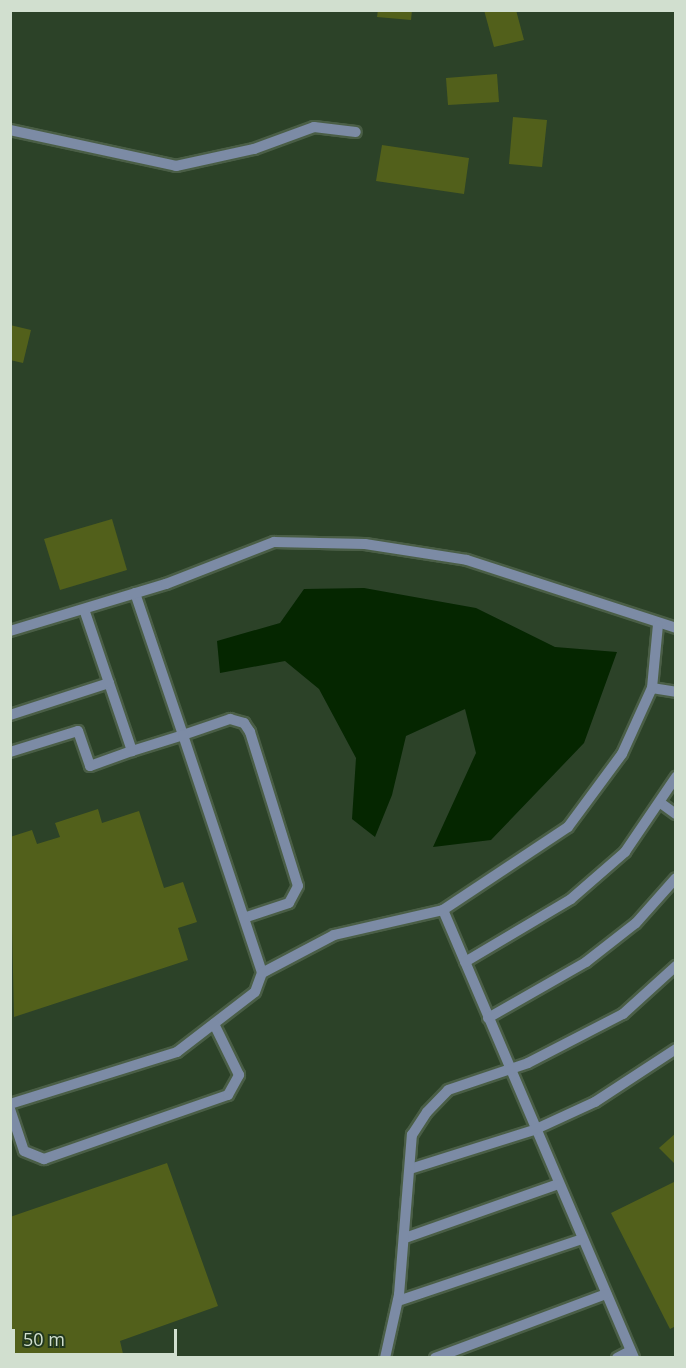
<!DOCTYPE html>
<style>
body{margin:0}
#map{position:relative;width:686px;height:1368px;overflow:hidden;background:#2c4228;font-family:"Open Sans",sans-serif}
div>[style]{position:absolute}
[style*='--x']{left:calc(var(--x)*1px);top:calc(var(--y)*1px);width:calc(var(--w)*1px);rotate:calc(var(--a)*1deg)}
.water>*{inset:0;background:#052600}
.building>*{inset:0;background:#52601b}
.roads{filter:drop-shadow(2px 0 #4a5e46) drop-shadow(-2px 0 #4a5e46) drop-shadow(0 2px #4a5e46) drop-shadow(0 -2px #4a5e46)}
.minor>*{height:10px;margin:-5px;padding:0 5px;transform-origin:5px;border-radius:5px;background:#7c8ba5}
span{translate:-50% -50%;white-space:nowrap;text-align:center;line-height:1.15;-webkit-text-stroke:5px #22381e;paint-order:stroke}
.frame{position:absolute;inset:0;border:12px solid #d1dfcf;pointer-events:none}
.scale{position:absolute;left:12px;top:1329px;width:165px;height:27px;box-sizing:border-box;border:3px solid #d1dfcf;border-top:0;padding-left:8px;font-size:18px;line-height:21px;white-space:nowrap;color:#d1dfcf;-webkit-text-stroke:4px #22381e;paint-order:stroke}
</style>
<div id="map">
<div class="water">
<i style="clip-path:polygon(364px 588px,476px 608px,555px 647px,617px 652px,584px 743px,491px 840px,433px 847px,476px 753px,465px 709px,406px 736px,392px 795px,375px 837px,352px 819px,356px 758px,319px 689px,285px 661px,220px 673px,217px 641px,280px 623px,304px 589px)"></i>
</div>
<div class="building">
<i style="clip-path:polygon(378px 10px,412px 10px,411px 20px,377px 17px)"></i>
<i style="clip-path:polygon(484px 10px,516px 10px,524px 40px,494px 47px)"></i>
<i style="clip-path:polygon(497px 74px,499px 102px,448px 105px,446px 78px)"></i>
<i style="clip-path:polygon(513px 117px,547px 120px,542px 167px,509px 164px)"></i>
<i style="clip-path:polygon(382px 145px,469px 158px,464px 194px,376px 181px)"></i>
<i style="clip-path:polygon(10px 325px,31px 330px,23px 363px,10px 360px)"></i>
<i style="clip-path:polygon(112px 519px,127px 570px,60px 590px,44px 539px)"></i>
<i style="clip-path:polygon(98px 809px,102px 823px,139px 811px,164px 888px,183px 882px,197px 922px,178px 928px,188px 960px,14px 1017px,10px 837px,32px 830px,37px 844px,60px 837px,55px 823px)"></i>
<i style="clip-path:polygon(676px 1133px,676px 1165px,659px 1148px)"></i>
<i style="clip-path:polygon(167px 1163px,218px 1306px,120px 1341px,124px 1358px,10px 1358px,10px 1217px)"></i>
<i style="clip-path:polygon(676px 1181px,676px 1326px,670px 1329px,611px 1213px)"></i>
</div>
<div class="roads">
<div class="minor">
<i style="--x:10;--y:130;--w:170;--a:12.2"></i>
<i style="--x:176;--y:166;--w:80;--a:-12.3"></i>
<i style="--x:254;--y:149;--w:64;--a:-20.1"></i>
<i style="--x:314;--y:127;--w:42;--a:6.8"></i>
<i style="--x:135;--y:593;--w:150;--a:71.3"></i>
<i style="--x:183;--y:735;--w:50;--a:-18.8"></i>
<i style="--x:230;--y:719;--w:15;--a:16"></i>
<i style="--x:244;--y:723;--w:11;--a:56"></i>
<i style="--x:250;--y:732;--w:161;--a:72.7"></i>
<i style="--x:298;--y:886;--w:19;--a:118"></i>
<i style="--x:289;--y:903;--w:47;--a:161.6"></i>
<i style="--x:10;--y:631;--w:163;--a:-16.8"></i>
<i style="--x:166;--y:584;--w:116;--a:-21.3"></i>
<i style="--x:274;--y:542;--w:91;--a:1.3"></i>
<i style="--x:365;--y:544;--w:103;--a:8.9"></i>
<i style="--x:467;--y:560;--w:220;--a:18"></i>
<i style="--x:109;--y:683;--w:72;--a:71.3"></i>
<i style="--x:132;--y:751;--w:53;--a:-17.4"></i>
<i style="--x:183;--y:735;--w:251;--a:71.6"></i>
<i style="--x:652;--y:688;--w:24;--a:9"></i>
<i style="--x:10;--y:715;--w:104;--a:-17.9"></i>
<i style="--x:109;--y:683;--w:78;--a:-108.7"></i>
<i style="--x:10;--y:752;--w:71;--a:-17.2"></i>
<i style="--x:78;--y:731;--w:37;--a:71"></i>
<i style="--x:90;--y:766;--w:45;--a:-19.7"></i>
<i style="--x:662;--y:804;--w:17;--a:36"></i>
<i style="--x:443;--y:910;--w:487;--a:66.9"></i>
<i style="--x:465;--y:962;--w:123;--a:-30.7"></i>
<i style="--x:571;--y:899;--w:72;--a:-41"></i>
<i style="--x:625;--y:852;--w:91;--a:-55.8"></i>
<i style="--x:488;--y:1018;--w:113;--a:-29.7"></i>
<i style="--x:586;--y:962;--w:63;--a:-38"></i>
<i style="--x:636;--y:923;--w:60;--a:-48.4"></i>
<i style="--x:10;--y:1104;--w:175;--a:-17.3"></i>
<i style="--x:177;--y:1052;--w:98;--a:-37.6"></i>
<i style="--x:255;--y:992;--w:20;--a:-70"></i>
<i style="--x:262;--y:973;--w:81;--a:-27.8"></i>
<i style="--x:334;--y:935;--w:112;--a:-12.9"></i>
<i style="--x:443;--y:910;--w:150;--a:-33.6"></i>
<i style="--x:568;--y:827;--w:91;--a:-53.5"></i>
<i style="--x:622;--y:754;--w:72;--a:-65.6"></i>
<i style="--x:652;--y:688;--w:63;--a:-84.6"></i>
<i style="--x:10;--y:1109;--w:44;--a:71.6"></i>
<i style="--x:24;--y:1151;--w:22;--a:22"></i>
<i style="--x:44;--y:1159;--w:195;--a:-19.2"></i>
<i style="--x:228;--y:1095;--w:23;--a:-61"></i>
<i style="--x:239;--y:1075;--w:57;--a:-116.1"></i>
<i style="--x:410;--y:1169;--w:130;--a:-17.5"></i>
<i style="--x:534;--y:1130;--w:67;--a:-24.7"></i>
<i style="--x:595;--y:1102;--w:97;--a:-33.2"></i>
<i style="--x:405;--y:1238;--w:162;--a:-19.4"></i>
<i style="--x:398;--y:1301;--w:194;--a:-18.6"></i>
<i style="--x:385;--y:1358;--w:65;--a:-77.5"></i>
<i style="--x:399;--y:1295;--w:161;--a:-85.4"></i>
<i style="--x:412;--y:1135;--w:27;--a:-57"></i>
<i style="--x:427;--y:1112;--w:30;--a:-46"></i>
<i style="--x:448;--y:1090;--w:84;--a:-18.6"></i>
<i style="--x:528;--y:1063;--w:107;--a:-27.3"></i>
<i style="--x:623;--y:1014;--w:72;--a:-42.2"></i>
<i style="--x:435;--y:1358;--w:183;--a:-20.5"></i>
<i style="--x:617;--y:1358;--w:15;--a:-28"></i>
</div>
</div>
<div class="frame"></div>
<div class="scale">50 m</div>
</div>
